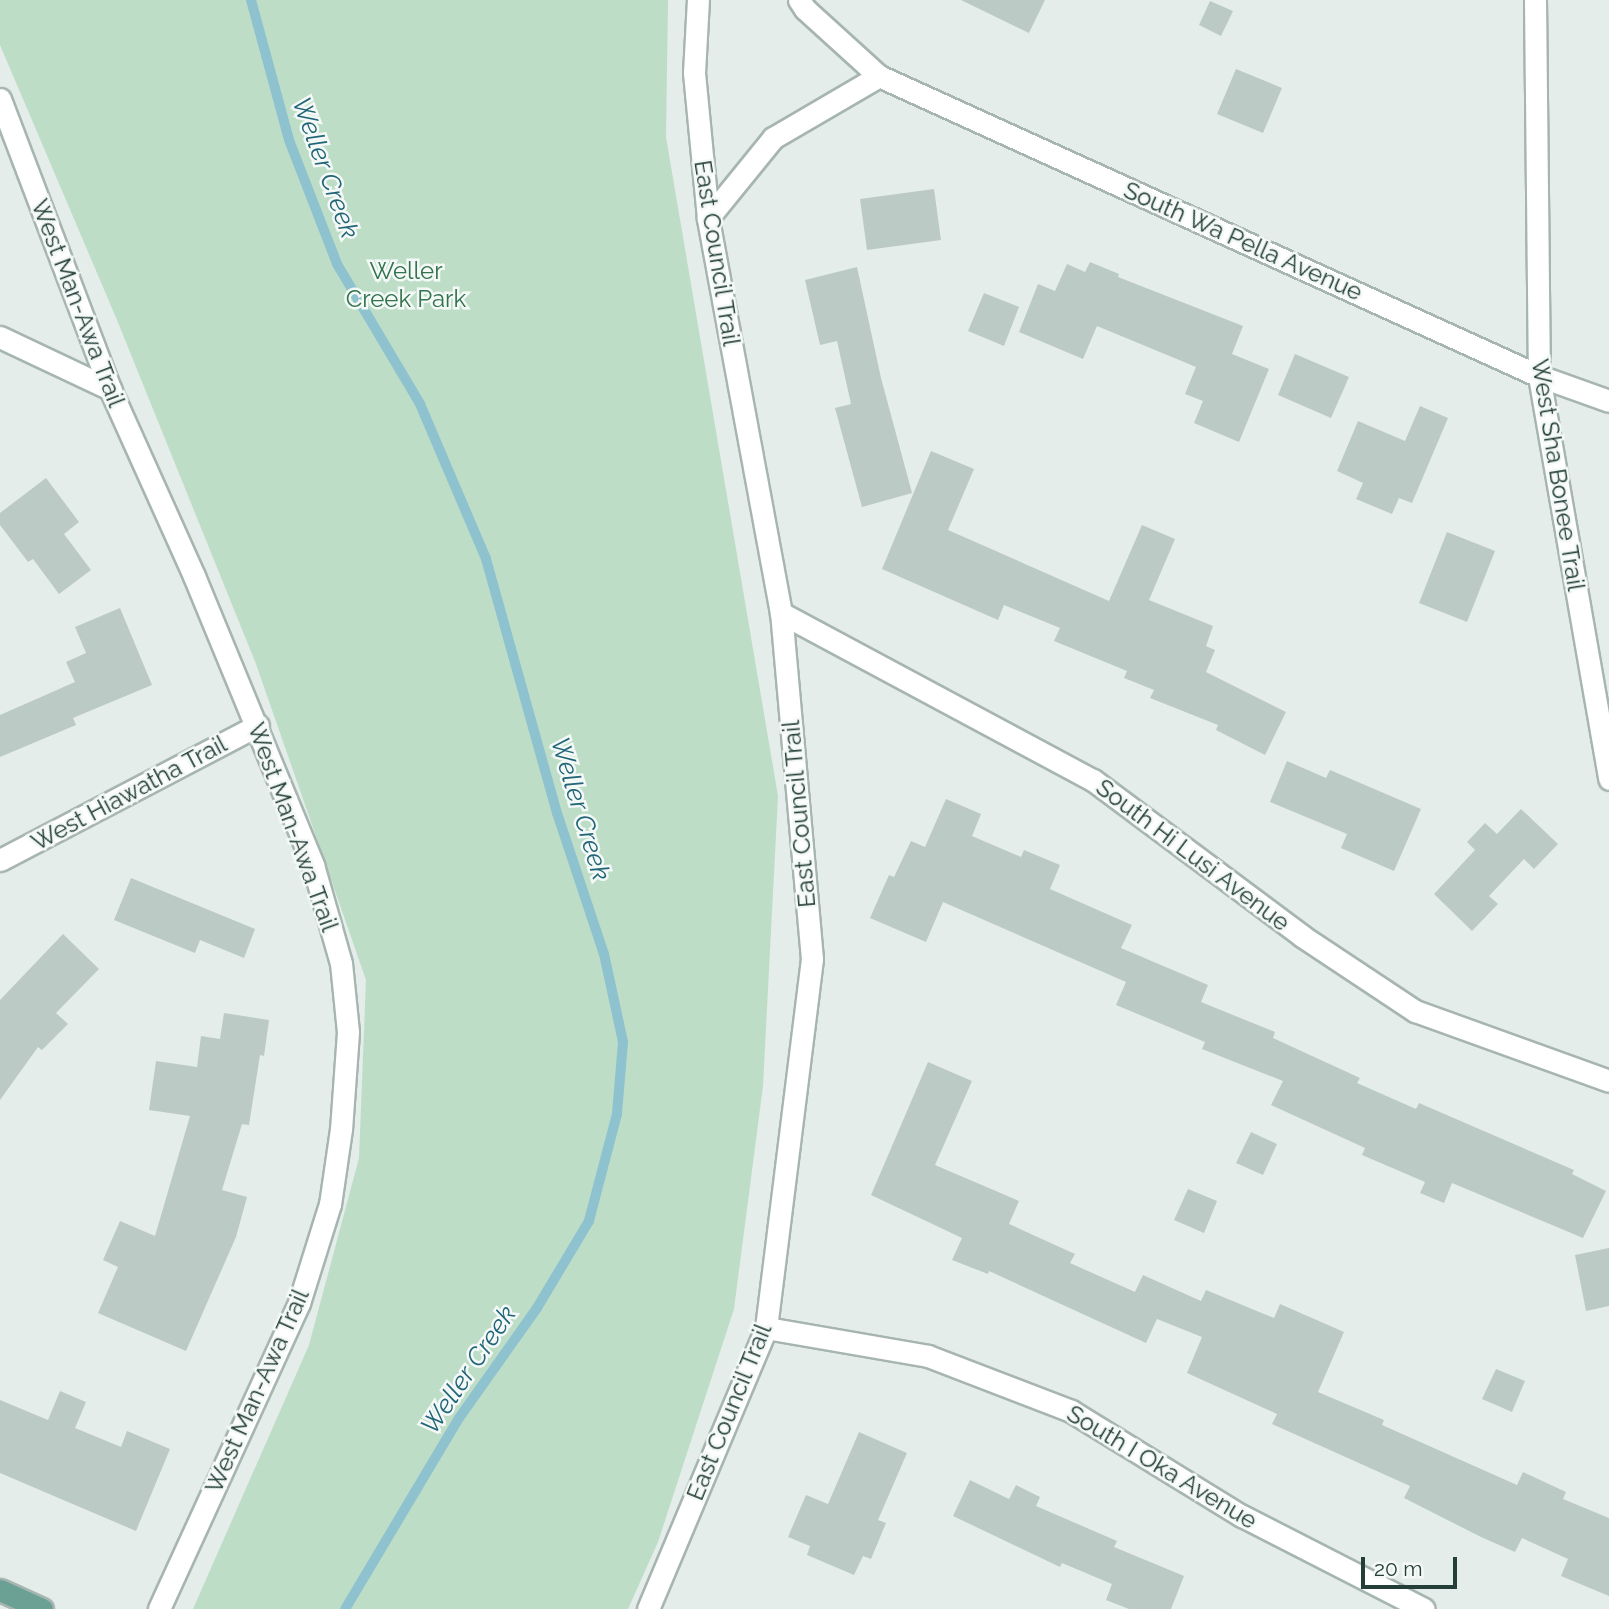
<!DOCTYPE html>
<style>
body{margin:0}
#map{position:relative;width:1609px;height:1609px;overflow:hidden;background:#e4ede9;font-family:Raleway,sans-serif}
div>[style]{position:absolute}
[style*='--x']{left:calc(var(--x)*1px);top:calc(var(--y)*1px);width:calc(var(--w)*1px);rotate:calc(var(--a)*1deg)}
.green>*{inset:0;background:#beddc7}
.stream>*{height:10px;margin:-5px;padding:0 5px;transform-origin:5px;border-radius:5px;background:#8fc2cf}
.building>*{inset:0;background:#bccac5}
.roads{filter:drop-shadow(2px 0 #a7b5b0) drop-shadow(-2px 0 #a7b5b0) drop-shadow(0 2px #a7b5b0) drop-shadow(0 -2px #a7b5b0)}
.street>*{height:21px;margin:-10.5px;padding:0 10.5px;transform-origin:10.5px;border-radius:10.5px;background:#fff}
.primary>*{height:21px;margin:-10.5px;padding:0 10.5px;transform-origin:10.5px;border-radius:10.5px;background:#6ba094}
span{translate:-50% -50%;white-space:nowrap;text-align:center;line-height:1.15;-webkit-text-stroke:5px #f4f9f7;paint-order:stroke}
.street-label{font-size:24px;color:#243e38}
.park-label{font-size:24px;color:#30734c}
.water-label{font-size:26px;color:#216577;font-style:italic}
.scale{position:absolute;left:1361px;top:1557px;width:96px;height:32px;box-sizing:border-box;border:4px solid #243e38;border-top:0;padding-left:9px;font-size:21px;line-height:24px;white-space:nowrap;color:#243e38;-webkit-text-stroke:5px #f4f9f7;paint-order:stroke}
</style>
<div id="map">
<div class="green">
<i style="clip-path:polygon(0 0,668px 0,666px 137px,778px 796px,763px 1086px,734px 1309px,658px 1542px,628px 1609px,193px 1609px,309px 1345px,359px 1158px,366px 980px,256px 664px,117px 320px,0 45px)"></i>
</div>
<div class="stream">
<i style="--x:251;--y:0;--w:145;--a:74.8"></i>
<i style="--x:289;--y:140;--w:133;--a:68.8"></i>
<i style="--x:337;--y:264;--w:163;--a:59.3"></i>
<i style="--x:420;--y:404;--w:168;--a:66.9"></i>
<i style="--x:486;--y:559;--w:264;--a:74.4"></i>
<i style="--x:557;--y:813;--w:149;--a:71.6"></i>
<i style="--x:604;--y:954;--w:90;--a:77.8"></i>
<i style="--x:623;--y:1042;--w:72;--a:94.8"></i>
<i style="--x:617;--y:1114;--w:111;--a:104.7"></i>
<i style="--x:589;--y:1221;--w:101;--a:120.9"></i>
<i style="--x:537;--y:1308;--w:135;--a:125.3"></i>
<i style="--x:459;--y:1418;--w:222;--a:120.8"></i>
</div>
<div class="building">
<i style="clip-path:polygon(961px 0,1045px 0,1029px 33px)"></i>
<i style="clip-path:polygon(1210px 1px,1233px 11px,1221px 36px,1199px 25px)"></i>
<i style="clip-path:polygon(1236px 69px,1282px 88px,1263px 133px,1217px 114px)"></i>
<i style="clip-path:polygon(934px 189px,941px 240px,867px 250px,860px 199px)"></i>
<i style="clip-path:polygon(1090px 262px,1119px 274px,1118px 277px,1243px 326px,1232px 354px,1269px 369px,1239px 442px,1194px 423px,1203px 401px,1185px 394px,1196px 367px,1097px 326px,1083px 359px,1019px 332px,1038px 284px,1055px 291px,1067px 264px,1085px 272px)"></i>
<i style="clip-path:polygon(857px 267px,881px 378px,912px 493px,862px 507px,835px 408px,851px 404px,837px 341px,820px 345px,805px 280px)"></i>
<i style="clip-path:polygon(984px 293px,1019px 307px,1004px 346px,968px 331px)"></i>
<i style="clip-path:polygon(1295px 354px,1349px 377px,1331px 418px,1278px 395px)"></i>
<i style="clip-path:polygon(1420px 406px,1448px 418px,1412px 503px,1399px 498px,1392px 514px,1356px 499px,1363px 483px,1337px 471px,1358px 421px,1405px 441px)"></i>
<i style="clip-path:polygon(931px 451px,974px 469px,948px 530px,1109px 601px,1142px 525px,1175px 539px,1149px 600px,1213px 626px,1206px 646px,1215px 650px,1206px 672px,1286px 712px,1265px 755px,1216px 730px,1218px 725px,1150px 698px,1154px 690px,1124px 678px,1127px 671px,1054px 641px,1060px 628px,1004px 605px,998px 620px,882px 569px)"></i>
<i style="clip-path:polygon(46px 478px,79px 522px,64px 534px,91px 570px,59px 594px,33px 559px,28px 562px,0 525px,0 513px)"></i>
<i style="clip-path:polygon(1447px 532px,1495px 551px,1467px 622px,1419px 603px)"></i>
<i style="clip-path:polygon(120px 608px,152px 685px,73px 718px,76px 725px,0 757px,0 715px,75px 682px,66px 662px,86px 653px,75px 627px)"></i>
<i style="clip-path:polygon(1287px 761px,1326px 778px,1330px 770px,1421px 809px,1394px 871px,1341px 848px,1347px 834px,1270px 802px)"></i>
<i style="clip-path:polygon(946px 799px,981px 814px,972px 836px,1021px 857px,1024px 850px,1060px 865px,1050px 889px,1132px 925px,1121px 948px,1208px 985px,1201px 1002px,1275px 1032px,1273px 1038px,1360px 1078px,1357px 1083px,1416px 1109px,1419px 1103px,1574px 1170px,1572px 1174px,1606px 1191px,1583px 1238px,1452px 1183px,1444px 1203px,1420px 1193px,1425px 1182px,1362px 1155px,1365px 1148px,1271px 1105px,1283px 1081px,1202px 1049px,1205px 1042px,1116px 1005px,1126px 982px,943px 902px,926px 942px,870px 918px,889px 875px,894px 877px,911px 841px,925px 847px)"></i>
<i style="clip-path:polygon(1521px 809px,1558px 844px,1534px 869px,1524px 859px,1489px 896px,1498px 904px,1472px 931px,1434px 894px,1475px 850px,1467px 842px,1485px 823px,1497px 834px)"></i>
<i style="clip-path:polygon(131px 878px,255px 929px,244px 958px,200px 940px,195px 953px,114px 920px)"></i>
<i style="clip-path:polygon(63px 934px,99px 969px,56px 1013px,68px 1024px,42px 1050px,38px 1047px,0 1100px,0 1000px)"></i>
<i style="clip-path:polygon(224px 1013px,269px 1020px,264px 1056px,260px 1055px,249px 1125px,242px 1124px,222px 1190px,247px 1197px,236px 1237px,186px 1351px,98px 1313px,118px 1267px,103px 1260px,120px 1221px,155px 1236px,190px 1116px,149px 1110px,156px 1061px,197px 1067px,201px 1036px,220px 1039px)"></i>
<i style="clip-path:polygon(928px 1062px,972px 1081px,935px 1165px,1019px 1201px,1009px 1224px,1075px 1254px,1070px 1263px,1135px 1292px,1143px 1275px,1201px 1301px,1206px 1290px,1274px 1318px,1280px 1304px,1344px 1332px,1318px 1392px,1384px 1420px,1382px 1425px,1517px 1485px,1523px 1472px,1566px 1492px,1563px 1499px,1609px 1518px,1609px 1596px,1561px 1576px,1568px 1559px,1522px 1538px,1515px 1552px,1481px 1537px,1404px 1498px,1410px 1486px,1272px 1424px,1277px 1414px,1187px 1373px,1202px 1337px,1157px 1319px,1146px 1343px,989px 1271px,988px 1274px,952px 1260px,962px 1238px,871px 1195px)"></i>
<i style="clip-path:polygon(1251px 1132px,1277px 1144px,1263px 1175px,1236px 1163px)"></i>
<i style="clip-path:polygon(1188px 1189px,1217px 1201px,1204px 1233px,1174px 1220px)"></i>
<i style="clip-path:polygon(1609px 1248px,1609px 1306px,1586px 1311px,1575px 1255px)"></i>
<i style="clip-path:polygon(1496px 1369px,1525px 1381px,1512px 1412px,1482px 1399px)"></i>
<i style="clip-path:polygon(60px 1391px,86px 1402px,75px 1428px,121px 1447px,127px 1431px,170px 1449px,136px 1531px,0 1473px,0 1400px,48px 1420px)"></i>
<i style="clip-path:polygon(859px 1432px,907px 1453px,878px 1520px,886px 1523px,871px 1559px,863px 1556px,854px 1575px,807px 1555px,810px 1546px,788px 1537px,806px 1495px,828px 1504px)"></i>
<i style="clip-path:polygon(970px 1480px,1009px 1499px,1016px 1485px,1040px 1497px,1036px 1506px,1117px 1541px,1114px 1547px,1184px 1576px,1171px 1609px,1129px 1609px,1106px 1600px,1112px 1584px,1062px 1563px,1060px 1567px,953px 1516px)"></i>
</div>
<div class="roads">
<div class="street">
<i style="--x:799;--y:0;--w:11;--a:56"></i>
<i style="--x:805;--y:9;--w:100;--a:42.2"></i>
<i style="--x:879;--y:76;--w:725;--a:24.44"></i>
<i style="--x:1539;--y:376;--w:74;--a:19.7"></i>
<i style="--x:1535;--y:0;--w:376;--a:89.4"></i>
<i style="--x:1539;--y:376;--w:409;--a:80.1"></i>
<i style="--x:0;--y:99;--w:310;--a:69.2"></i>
<i style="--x:110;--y:389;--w:205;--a:65.8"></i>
<i style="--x:194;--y:576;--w:313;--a:67.6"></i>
<i style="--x:313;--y:865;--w:102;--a:74.1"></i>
<i style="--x:341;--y:963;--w:69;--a:84.2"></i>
<i style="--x:348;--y:1032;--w:97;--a:94.1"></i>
<i style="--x:341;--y:1129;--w:76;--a:98.3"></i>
<i style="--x:330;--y:1204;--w:104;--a:107.4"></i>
<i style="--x:299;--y:1303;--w:337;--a:114.6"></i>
<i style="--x:708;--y:218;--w:103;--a:-50.9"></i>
<i style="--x:773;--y:138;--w:123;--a:-30.3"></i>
<i style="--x:0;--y:337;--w:122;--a:25.3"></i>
<i style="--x:781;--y:613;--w:354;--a:28.2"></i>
<i style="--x:1093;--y:780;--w:261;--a:36.7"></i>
<i style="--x:1302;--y:936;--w:136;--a:33.6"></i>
<i style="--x:1415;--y:1011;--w:206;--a:19.8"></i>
<i style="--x:0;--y:860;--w:291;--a:-27.6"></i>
<i style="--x:766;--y:1328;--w:164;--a:9.8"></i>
<i style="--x:928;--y:1356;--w:153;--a:21"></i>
<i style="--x:1071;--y:1411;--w:201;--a:31.6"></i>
<i style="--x:1242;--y:1516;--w:204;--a:27.1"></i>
<i style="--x:648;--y:1609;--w:305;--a:-67.2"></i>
<i style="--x:766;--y:1328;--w:372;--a:-82.9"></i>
<i style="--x:812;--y:959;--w:347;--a:-95.1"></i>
<i style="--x:781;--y:613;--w:402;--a:-100.5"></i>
<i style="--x:708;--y:218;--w:146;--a:-95.5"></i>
<i style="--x:694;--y:73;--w:73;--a:-86.9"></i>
</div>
<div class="primary">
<i style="--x:0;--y:1590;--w:46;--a:24.3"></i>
</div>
</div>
<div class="street-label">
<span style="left:1243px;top:241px;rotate:24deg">South Wa Pella Avenue</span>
<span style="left:717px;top:253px;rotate:81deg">East Council Trail</span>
<span style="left:78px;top:303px;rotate:69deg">West Man-Awa Trail</span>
<span style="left:1558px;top:475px;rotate:81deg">West Sha Bonee Trail</span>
<span style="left:129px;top:793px;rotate:-28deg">West Hiawatha Trail</span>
<span style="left:799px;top:814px;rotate:-95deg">East Council Trail</span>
<span style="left:293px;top:827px;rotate:70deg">West Man-Awa Trail</span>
<span style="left:1193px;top:855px;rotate:37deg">South Hi Lusi Avenue</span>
<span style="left:257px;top:1391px;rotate:-66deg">West Man-Awa Trail</span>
<span style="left:729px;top:1412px;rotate:-68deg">East Council Trail</span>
<span style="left:1162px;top:1467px;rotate:31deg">South I Oka Avenue</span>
</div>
<div class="park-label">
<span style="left:406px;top:285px">Weller<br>Creek Park</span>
</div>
<div class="water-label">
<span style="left:325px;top:168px;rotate:70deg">Weller Creek</span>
<span style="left:580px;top:809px;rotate:73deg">Weller Creek</span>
<span style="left:469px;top:1370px;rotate:-56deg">Weller Creek</span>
</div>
<div class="scale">20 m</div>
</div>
